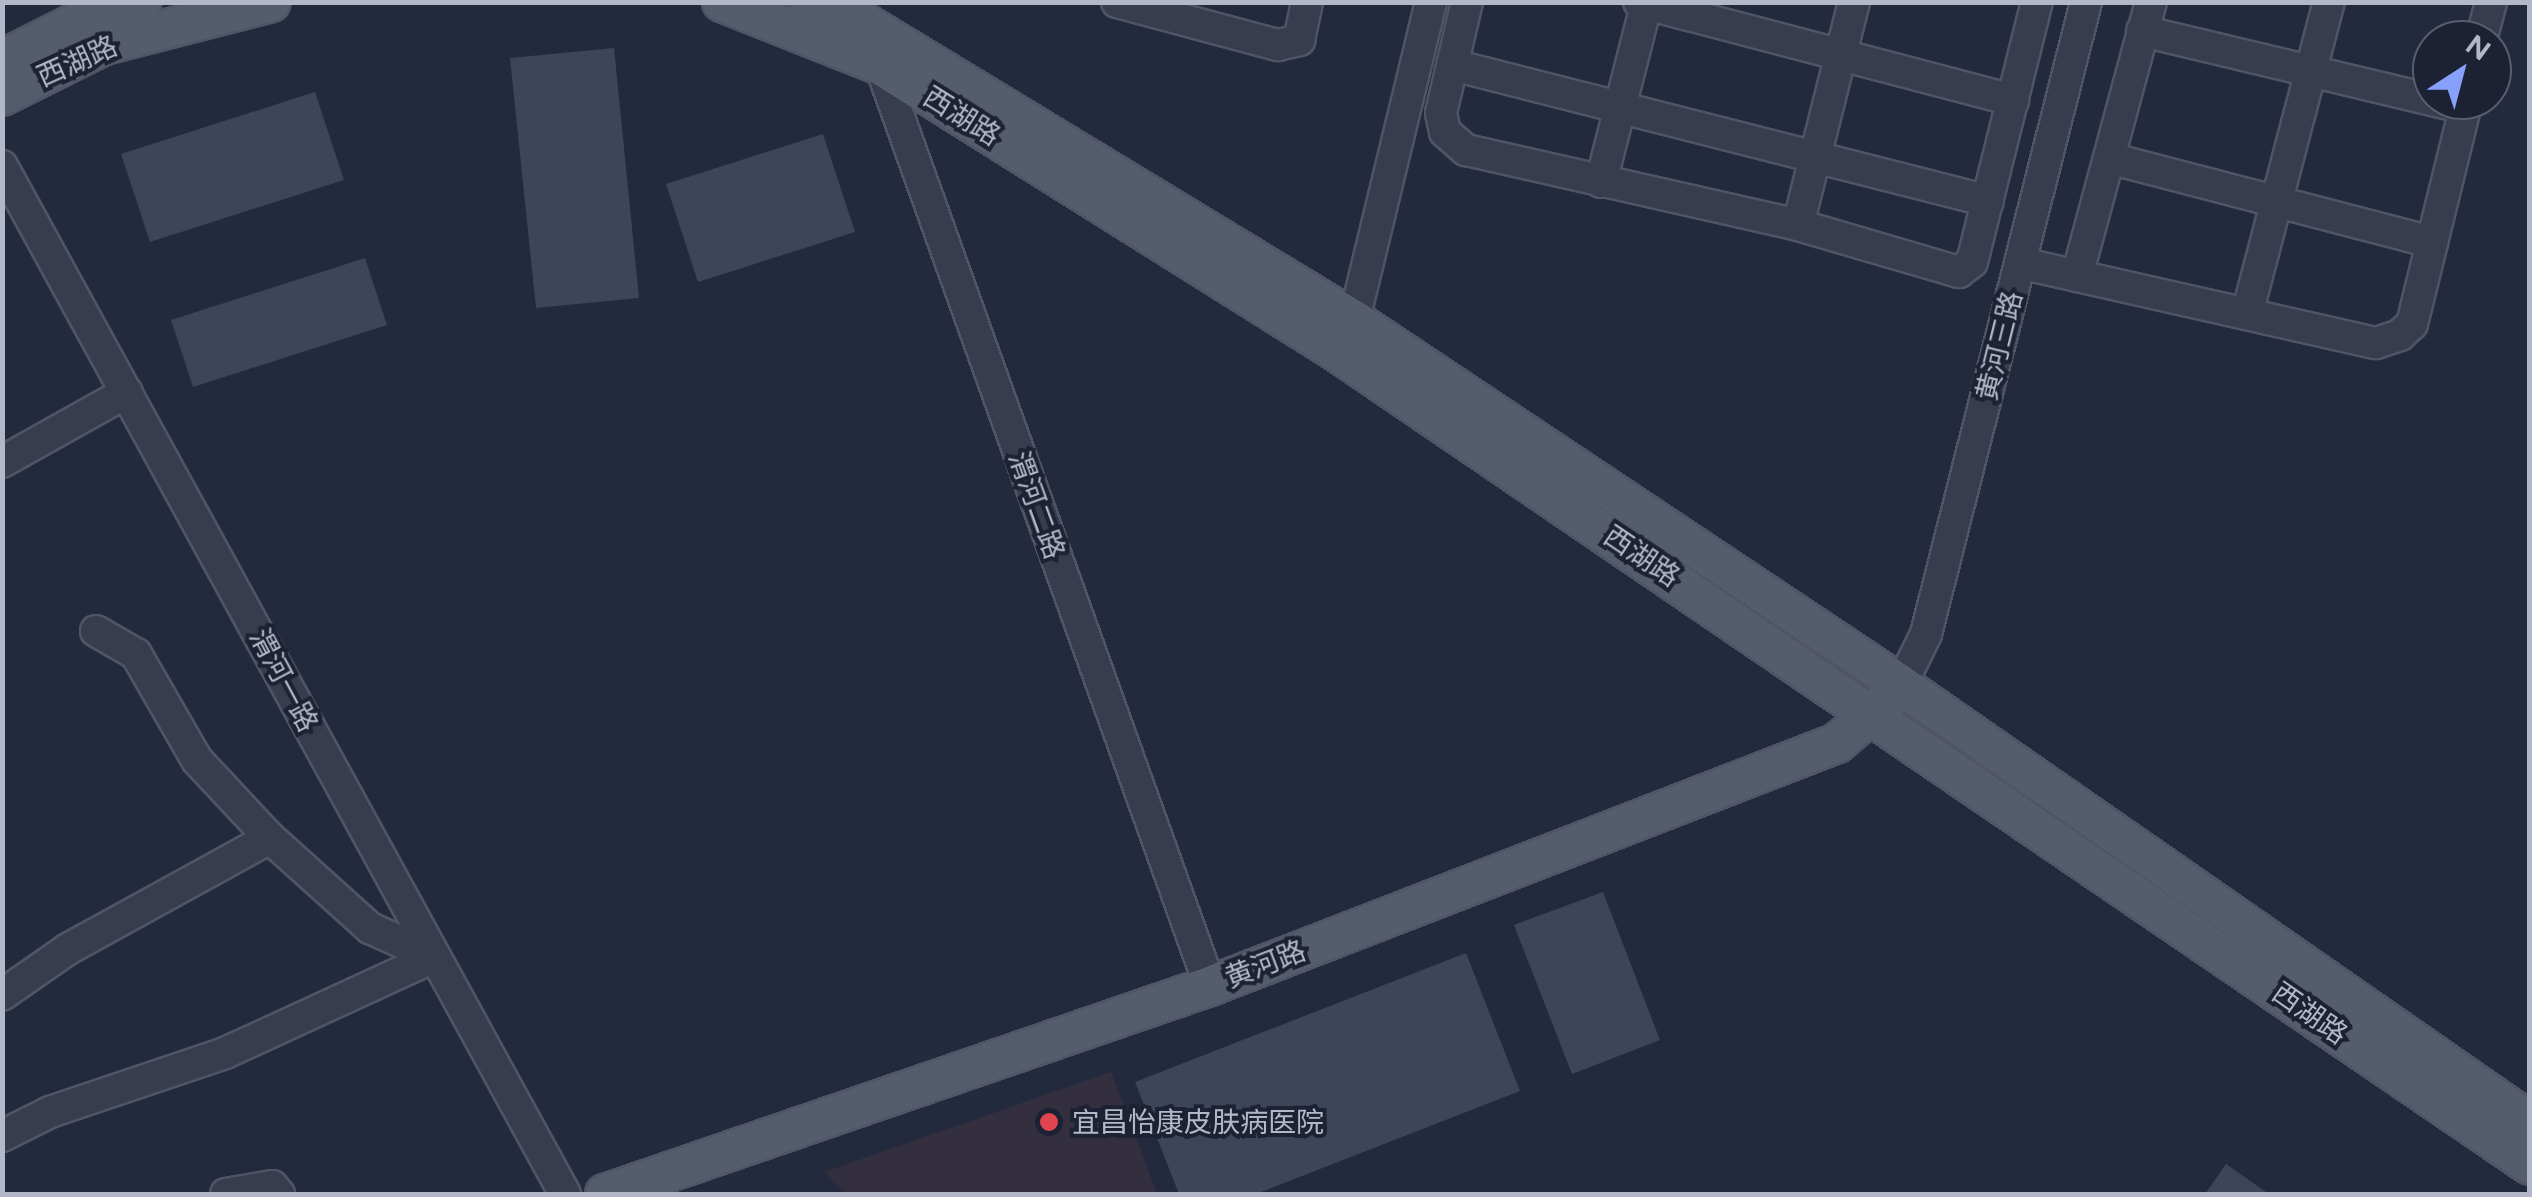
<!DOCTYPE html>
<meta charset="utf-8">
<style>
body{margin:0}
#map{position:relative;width:2532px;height:1197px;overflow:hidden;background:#232a3e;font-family:Figtree,"Noto Sans SC",sans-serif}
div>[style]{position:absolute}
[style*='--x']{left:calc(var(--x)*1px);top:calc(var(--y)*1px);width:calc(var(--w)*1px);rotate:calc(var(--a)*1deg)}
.medical>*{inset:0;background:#342f3f}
.building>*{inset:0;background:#3d455b}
.roads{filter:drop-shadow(2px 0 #4f5566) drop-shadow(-2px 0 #4f5566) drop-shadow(0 2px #4f5566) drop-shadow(0 -2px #4f5566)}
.minor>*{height:30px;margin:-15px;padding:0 15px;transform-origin:15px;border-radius:15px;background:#373d4e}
.major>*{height:38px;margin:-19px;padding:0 19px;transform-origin:19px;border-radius:19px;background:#555c6e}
.dots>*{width:28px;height:28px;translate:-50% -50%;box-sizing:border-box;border:5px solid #1c2233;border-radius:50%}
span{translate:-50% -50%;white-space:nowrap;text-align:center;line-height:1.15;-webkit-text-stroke:8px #1c2233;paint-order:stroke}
.street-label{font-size:28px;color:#b3b8c9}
.poi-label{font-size:28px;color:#b3b8c9}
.left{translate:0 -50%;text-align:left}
.frame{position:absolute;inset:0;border:5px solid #b3b8c9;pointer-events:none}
.north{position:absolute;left:2412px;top:20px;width:100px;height:100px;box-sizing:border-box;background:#1c2233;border:2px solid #585e6f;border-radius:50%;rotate:36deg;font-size:28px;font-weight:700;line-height:40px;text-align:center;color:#b3b8c9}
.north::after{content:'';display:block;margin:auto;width:35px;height:45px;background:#87a1fb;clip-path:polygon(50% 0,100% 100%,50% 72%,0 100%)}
</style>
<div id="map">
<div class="medical">
<i style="clip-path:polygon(1111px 1072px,1157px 1194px,847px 1194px,824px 1172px)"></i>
</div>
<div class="building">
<i style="clip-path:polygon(614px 48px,639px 298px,536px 308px,510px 58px)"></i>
<i style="clip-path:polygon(315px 92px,344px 180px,150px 242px,121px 154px)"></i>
<i style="clip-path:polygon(823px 134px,855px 232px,698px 282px,666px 184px)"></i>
<i style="clip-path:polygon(365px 258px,387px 325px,193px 387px,171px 320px)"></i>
<i style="clip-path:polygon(1603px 892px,1660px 1040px,1572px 1074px,1514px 925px)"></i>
<i style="clip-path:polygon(1466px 953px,1520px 1091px,1256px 1194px,1179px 1194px,1135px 1082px)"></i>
<i style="clip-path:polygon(2226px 1164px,2269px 1194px,2205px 1194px)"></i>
</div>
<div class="roads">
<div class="minor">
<i style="--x:1117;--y:2;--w:167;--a:15"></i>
<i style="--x:1278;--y:45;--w:22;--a:-13"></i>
<i style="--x:1299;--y:40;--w:39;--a:-78"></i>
<i style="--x:1467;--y:2;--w:114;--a:103.2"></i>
<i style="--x:1441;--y:113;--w:19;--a:78"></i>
<i style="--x:1445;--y:132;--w:28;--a:41"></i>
<i style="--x:1466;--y:150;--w:340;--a:12.7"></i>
<i style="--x:1798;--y:225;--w:168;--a:16.3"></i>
<i style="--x:1959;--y:272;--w:16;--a:-38"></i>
<i style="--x:1972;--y:262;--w:268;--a:-76"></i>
<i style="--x:1639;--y:2;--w:387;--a:14.7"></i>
<i style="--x:2142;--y:31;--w:332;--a:13.4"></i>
<i style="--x:2481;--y:40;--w:39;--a:-75"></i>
<i style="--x:877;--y:56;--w:988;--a:70.3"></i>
<i style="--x:1453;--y:65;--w:552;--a:14.26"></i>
<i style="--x:2109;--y:158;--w:334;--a:14.6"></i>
<i style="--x:2;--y:166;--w:1172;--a:61.29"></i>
<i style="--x:1601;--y:182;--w:186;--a:-75.7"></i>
<i style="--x:1798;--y:225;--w:230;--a:-75.9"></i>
<i style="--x:2020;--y:263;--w:365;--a:12.7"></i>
<i style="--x:2376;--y:343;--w:25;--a:-18"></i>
<i style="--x:2400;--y:335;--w:16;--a:-43"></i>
<i style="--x:2412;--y:324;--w:231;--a:-76.2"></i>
<i style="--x:2077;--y:276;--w:284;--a:-74.9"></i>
<i style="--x:2247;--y:314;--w:323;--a:-75.3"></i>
<i style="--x:1354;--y:320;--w:327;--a:-76.4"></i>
<i style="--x:2;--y:462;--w:143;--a:-29.2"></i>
<i style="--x:96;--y:631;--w:46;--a:29.9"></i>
<i style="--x:136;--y:654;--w:122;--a:60.1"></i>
<i style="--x:197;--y:760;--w:107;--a:46.9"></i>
<i style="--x:270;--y:838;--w:135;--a:42"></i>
<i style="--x:370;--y:928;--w:70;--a:24.4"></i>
<i style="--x:1901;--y:685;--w:57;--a:-63.9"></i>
<i style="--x:1926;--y:634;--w:652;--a:-75.79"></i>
<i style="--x:2;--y:995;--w:80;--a:-34.9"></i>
<i style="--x:68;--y:949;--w:230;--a:-28.8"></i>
<i style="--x:2;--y:1136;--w:54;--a:-26.6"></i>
<i style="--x:50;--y:1112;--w:185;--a:-18.6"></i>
<i style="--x:225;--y:1053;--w:230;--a:-24.7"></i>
<i style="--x:226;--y:1194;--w:47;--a:-9.9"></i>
<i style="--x:272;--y:1186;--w:11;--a:49"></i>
</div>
<div class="major">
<i style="--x:722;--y:2;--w:170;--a:21.7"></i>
<i style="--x:880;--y:65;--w:538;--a:32.1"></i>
<i style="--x:1336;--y:351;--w:1445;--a:34.28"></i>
<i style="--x:810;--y:2;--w:60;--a:21.4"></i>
<i style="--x:866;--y:24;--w:571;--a:31.24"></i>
<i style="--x:1354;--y:320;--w:658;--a:33.71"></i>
<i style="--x:1901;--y:685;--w:766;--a:34.79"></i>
<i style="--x:2;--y:60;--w:102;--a:-26.8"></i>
<i style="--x:93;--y:14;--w:50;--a:-13.8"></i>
<i style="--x:2;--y:96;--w:114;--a:-26.6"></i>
<i style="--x:104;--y:45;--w:172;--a:-14.4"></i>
<i style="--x:605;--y:1194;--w:640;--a:-18.97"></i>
<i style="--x:1210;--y:986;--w:672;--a:-21.18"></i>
<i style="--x:1837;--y:743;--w:70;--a:-40.3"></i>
</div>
</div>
<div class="dots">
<i style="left:1049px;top:1122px;background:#e0444e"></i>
</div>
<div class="street-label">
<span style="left:77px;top:61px;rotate:-24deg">西湖路</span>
<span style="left:962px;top:116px;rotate:32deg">西湖路</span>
<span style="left:1999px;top:346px;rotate:-76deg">黄河三路</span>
<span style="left:1037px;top:505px;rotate:70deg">渭河二路</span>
<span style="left:1642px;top:556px;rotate:34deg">西湖路</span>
<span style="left:284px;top:680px;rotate:62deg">渭河一路</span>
<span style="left:1265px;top:964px;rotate:-21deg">黄河路</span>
<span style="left:2310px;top:1013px;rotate:35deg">西湖路</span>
</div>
<div class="poi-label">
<span class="left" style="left:1072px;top:1122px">宜昌怡康皮肤病医院</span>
</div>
<div class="frame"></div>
<div class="north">N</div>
</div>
